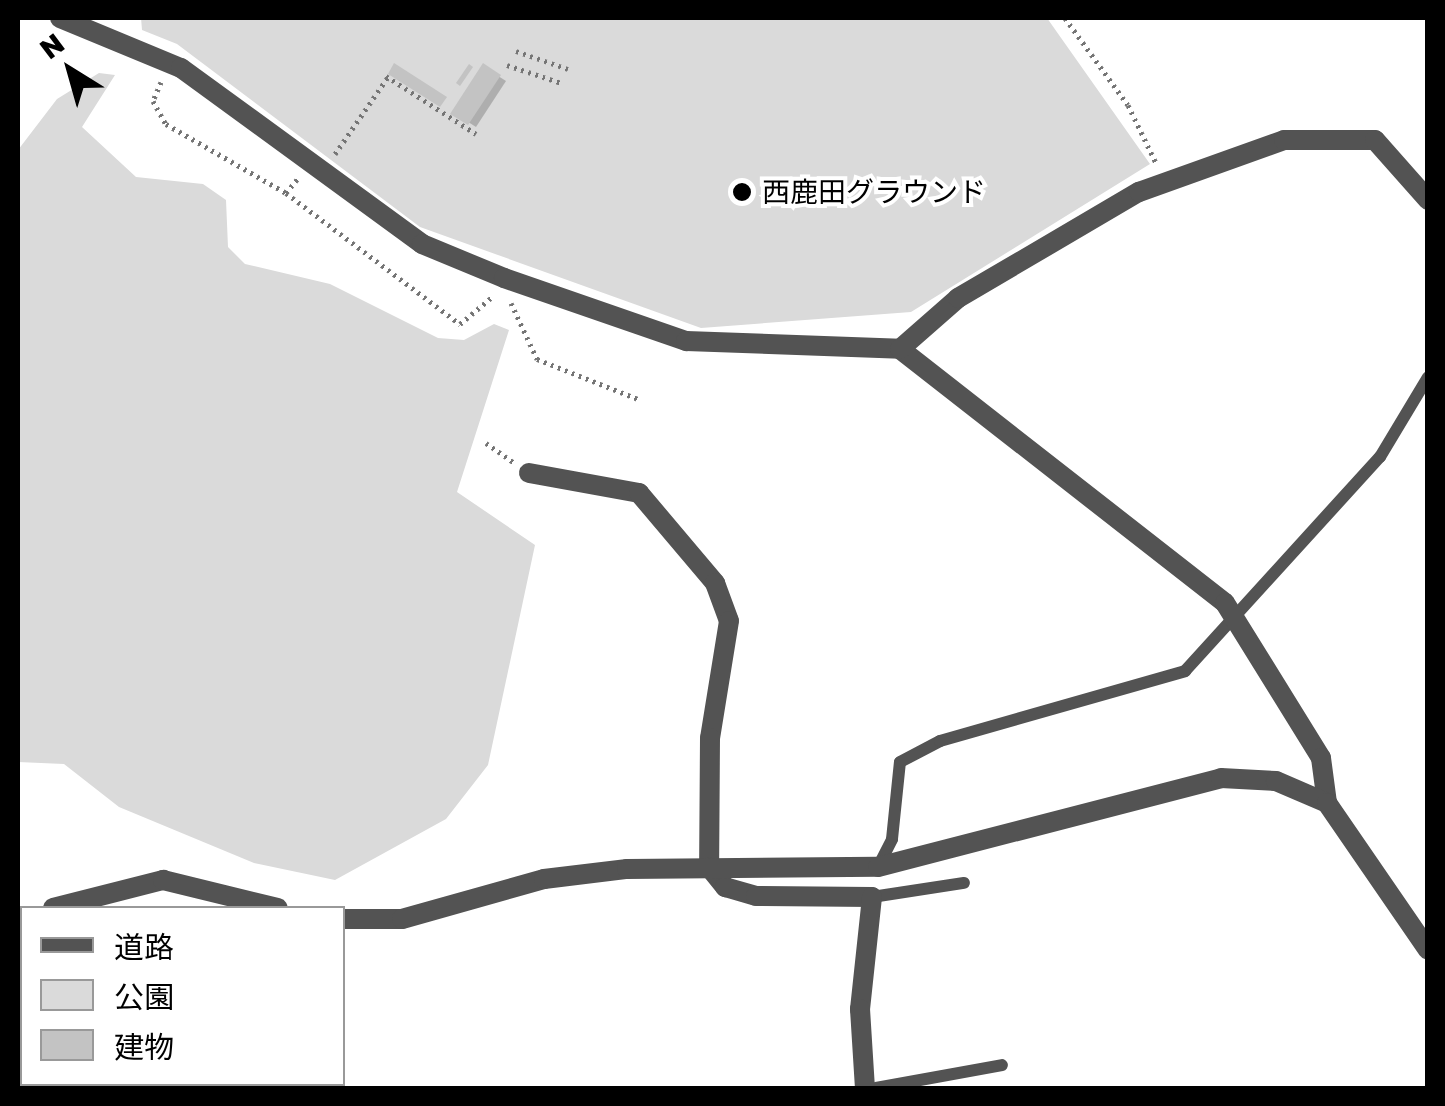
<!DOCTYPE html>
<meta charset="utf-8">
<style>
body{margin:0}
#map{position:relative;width:1445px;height:1106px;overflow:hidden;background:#fff;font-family:"Golos Text","Noto Sans JP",sans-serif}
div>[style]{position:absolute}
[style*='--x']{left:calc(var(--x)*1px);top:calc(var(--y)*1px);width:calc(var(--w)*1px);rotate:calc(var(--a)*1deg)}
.green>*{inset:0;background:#dadada}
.shadow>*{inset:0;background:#0003}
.building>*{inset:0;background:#c3c3c3}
.path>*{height:5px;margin-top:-2.5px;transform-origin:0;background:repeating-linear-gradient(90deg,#757575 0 2.5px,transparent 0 7.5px)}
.service>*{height:12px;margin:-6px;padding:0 6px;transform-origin:6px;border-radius:6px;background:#535353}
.minor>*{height:20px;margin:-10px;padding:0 10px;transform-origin:10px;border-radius:10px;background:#535353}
.tertiary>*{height:20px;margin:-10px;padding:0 10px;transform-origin:10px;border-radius:10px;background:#535353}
.dots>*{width:28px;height:28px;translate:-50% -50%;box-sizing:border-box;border:5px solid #fff;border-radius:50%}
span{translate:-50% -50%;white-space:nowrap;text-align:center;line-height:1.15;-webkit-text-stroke:8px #fff;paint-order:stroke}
.poi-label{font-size:28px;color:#000}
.left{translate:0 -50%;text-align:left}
.frame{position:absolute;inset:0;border:20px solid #000;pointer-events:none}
.legend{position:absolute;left:20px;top:906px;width:325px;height:180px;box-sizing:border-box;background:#fff;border:2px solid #999;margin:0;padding:12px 18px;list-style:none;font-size:30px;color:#000}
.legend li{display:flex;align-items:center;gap:20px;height:50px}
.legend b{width:50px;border:2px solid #999}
.north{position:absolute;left:20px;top:20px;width:100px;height:100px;-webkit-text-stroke:8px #fff;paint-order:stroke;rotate:323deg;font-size:28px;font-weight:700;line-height:40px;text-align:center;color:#000}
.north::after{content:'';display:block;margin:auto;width:35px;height:45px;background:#000;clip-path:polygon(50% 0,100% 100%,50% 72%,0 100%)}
</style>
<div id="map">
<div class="green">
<i style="clip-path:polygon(141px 18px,1047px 18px,1150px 164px,911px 312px,701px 328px,420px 227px,177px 44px,142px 30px)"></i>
<i style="clip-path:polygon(99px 73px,115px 75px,82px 127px,136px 177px,203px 184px,226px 200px,228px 247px,245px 264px,330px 284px,438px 338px,464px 340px,494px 324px,509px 330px,457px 492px,535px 545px,488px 765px,446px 819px,335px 880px,254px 863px,119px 807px,64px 764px,18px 762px,18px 150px,57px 99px)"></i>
</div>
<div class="shadow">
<i style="clip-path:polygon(484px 67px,506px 81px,476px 127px,454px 113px)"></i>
</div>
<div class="building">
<i style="clip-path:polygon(394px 63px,447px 97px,440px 107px,388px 74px)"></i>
<i style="clip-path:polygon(483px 63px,501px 75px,468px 125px,450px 114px)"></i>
<i style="clip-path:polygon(469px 64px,473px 67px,460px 86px,456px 83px)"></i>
</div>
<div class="path">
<i style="--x:1065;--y:18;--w:107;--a:54.1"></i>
<i style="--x:1128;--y:105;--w:64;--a:64.2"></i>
<i style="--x:516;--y:51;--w:55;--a:19.1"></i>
<i style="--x:507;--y:65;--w:57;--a:18.4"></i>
<i style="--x:386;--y:76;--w:107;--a:32.8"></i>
<i style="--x:161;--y:82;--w:21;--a:113"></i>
<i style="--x:153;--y:101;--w:26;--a:61"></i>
<i style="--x:166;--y:124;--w:138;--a:29.9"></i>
<i style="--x:286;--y:193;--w:218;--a:37"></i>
<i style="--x:460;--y:324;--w:42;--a:-40.2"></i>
<i style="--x:335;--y:154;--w:93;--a:-55.5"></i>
<i style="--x:286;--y:193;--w:21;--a:-51"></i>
<i style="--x:511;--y:303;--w:62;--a:65.1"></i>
<i style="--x:537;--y:359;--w:109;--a:21.6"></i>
<i style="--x:486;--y:443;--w:33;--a:35"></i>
</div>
<div class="service">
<i style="--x:878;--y:867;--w:31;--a:-63"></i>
<i style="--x:892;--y:839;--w:77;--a:-84.1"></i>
<i style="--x:900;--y:762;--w:45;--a:-27.7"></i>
<i style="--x:940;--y:741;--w:255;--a:-15.9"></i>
<i style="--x:1185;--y:671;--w:290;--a:-47.7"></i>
<i style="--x:1380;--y:457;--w:93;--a:-59"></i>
<i style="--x:872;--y:897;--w:93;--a:-8.7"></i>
<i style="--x:876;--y:1088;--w:128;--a:-10.3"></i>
</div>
<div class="minor">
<i style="--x:60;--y:18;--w:131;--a:22.5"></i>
<i style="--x:181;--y:68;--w:298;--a:36.1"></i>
<i style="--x:422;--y:244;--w:89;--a:22.5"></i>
<i style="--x:504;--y:278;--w:193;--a:19.1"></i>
<i style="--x:686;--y:341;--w:214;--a:2.1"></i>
<i style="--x:900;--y:349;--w:412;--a:38"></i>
<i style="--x:1225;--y:603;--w:182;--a:58.2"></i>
<i style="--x:1321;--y:758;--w:45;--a:82.4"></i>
<i style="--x:900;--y:349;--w:77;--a:-41.3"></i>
<i style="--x:958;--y:298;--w:210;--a:-30.4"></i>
<i style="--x:1139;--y:192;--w:154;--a:-19.7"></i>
<i style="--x:1284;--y:140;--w:91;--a:0"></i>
<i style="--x:1375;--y:140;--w:80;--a:48.5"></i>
<i style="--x:529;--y:473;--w:112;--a:10.3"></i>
<i style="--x:639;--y:493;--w:118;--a:49.8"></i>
<i style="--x:715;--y:583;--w:40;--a:69.8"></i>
<i style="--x:729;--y:621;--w:119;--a:99.2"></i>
<i style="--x:710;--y:738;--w:129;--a:90.4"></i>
<i style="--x:709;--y:867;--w:26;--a:51"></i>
<i style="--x:725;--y:887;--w:32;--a:16"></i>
<i style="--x:756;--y:896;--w:116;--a:0.5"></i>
<i style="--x:872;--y:897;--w:113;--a:96.1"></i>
<i style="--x:860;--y:1009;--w:79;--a:86.4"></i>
<i style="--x:286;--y:1084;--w:4;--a:63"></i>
</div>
<div class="tertiary">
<i style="--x:53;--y:908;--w:114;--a:-14.3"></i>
<i style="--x:163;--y:880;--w:118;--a:13.7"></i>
<i style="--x:342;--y:919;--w:60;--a:0"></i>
<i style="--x:402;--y:919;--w:148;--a:-15.7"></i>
<i style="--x:544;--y:879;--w:84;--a:-6.9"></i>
<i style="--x:627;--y:869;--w:251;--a:-0.5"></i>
<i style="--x:878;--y:867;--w:354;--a:-14.5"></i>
<i style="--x:1221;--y:778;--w:55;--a:3.1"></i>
<i style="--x:1276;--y:781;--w:56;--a:23.3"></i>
<i style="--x:1327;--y:803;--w:178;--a:55.5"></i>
<i style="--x:18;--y:923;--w:5;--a:-37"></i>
</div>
<div class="dots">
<i style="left:742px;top:192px;background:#000"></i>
</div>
<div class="poi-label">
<span class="left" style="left:762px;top:192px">西鹿田グラウンド</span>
</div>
<div class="frame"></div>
<ul class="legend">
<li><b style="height:12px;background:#535353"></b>道路</li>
<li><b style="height:28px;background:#dadada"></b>公園</li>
<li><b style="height:28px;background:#c3c3c3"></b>建物</li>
</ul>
<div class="north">N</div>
</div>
